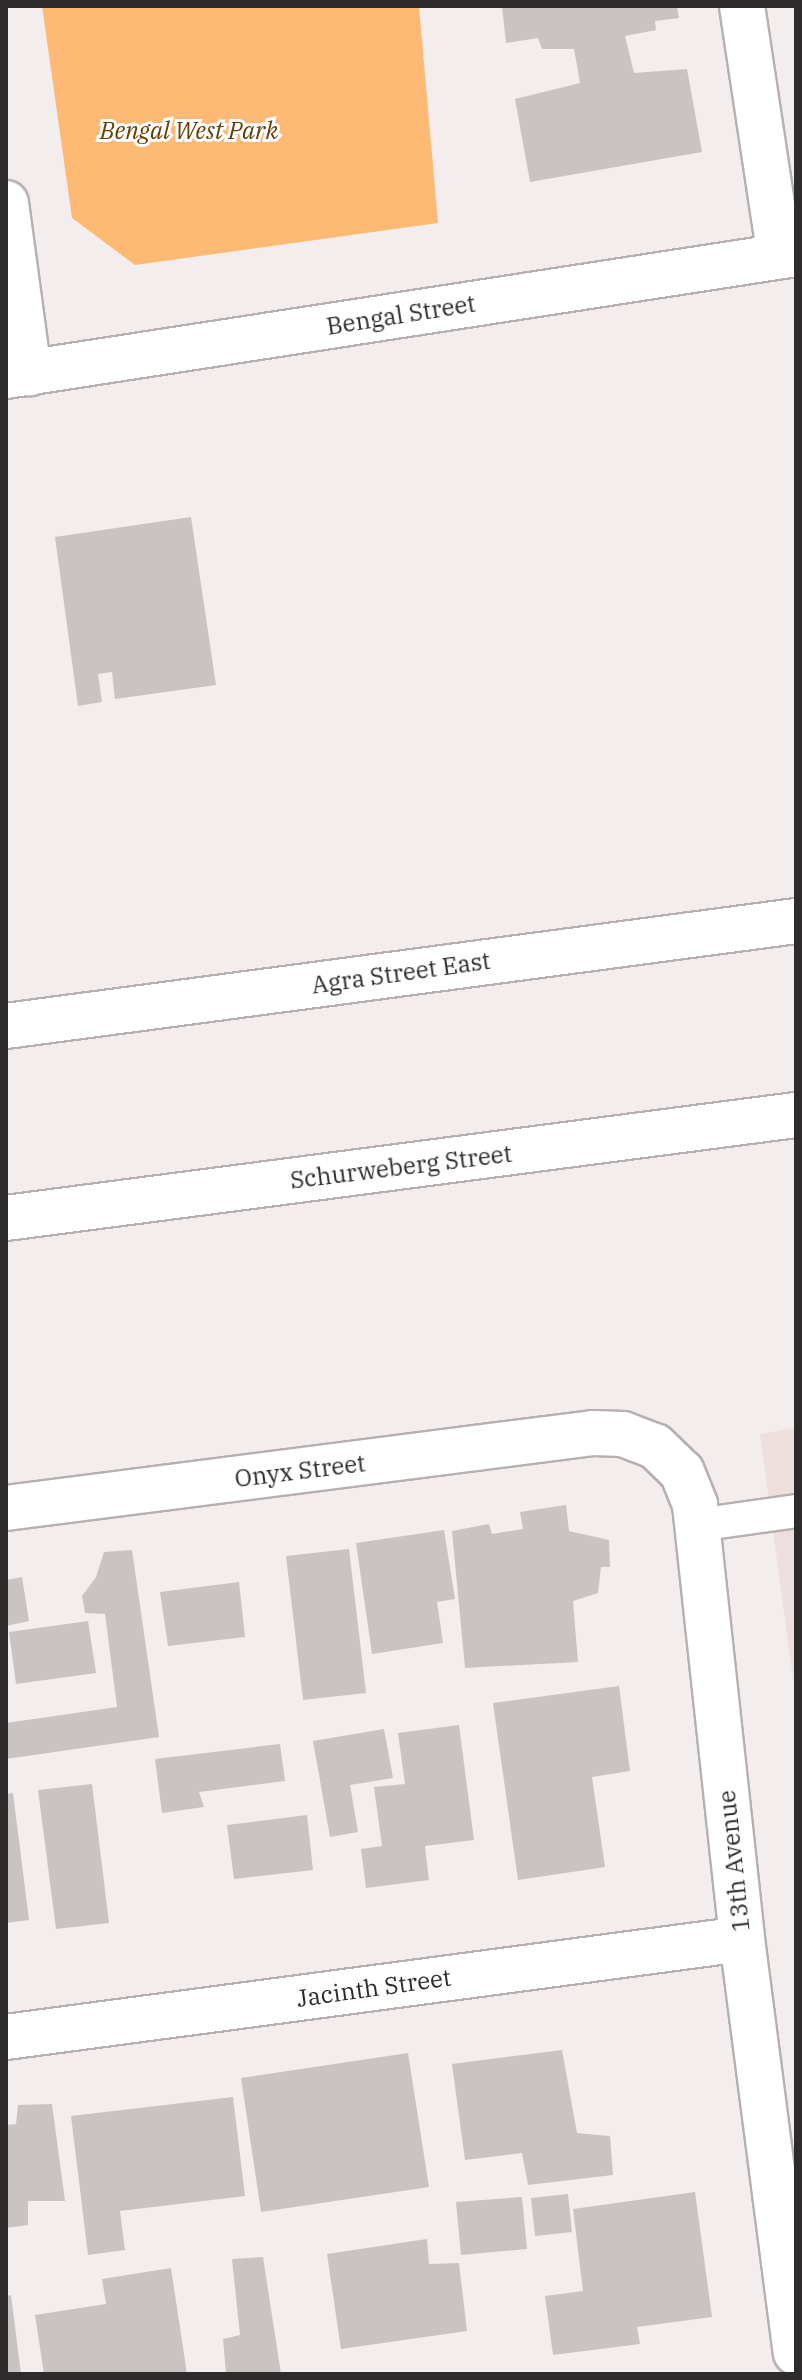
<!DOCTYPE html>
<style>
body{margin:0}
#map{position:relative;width:802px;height:2380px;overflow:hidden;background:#f3eded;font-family:"IBM Plex Serif",serif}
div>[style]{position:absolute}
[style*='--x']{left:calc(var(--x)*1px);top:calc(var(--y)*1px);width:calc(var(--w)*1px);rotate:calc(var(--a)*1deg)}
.built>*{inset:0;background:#eddfde}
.green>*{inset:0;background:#feba75}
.building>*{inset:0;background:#c9c4c2}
.roads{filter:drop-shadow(2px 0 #b6b0b0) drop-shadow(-2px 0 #b6b0b0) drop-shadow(0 2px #b6b0b0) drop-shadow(0 -2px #b6b0b0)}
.lane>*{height:32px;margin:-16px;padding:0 16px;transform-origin:16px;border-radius:16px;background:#fff}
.street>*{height:44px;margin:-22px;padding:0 22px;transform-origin:22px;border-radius:22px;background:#fff}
span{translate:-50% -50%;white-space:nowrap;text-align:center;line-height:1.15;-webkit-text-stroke:6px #fff;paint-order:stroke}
.park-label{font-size:24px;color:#6a3d00;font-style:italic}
.street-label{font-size:24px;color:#2d2b2b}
.frame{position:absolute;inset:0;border:8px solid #2d2b2b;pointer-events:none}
</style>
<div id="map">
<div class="built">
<i style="clip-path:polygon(796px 1428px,796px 1701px,760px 1434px)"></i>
</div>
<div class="green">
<i style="clip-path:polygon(42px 6px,419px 6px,438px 223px,135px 265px,72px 218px)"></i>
</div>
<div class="building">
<i style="clip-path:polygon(502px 6px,677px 6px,679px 18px,655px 21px,656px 30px,625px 36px,634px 73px,687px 69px,702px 152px,530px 182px,515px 99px,580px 83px,574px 49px,542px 49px,538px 38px,506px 43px)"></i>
<i style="clip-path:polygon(191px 517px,216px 685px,115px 699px,112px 672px,98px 674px,102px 702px,78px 706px,55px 537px)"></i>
<i style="clip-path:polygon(566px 1505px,569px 1531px,609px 1540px,610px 1567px,601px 1567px,598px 1593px,573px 1601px,578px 1662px,465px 1668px,452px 1531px,489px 1524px,492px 1534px,523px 1529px,520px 1512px)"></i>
<i style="clip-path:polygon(444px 1530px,455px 1599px,437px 1602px,443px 1643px,372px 1654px,356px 1543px)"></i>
<i style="clip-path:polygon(349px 1549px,366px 1693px,303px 1700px,286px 1556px)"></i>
<i style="clip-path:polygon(132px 1550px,159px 1737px,6px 1759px,6px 1723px,117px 1707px,105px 1614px,85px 1613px,82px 1596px,96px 1577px,104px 1552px)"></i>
<i style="clip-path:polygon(22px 1577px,29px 1621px,6px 1626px,6px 1580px)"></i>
<i style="clip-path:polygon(239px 1582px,245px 1637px,168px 1646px,160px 1592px)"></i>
<i style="clip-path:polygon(88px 1621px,96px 1673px,16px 1684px,9px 1632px)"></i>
<i style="clip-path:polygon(619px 1686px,630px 1771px,592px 1777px,605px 1867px,518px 1880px,493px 1703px)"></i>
<i style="clip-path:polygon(459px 1725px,474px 1840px,425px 1846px,429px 1880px,366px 1888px,361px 1849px,382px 1846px,374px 1787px,405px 1784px,398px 1733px)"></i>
<i style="clip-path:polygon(384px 1729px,393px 1778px,350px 1785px,358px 1832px,330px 1837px,313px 1741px)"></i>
<i style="clip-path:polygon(280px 1744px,285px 1781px,199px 1792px,204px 1807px,162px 1813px,155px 1759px)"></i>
<i style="clip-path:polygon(92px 1784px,109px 1923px,56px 1929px,38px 1790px)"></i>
<i style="clip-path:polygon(13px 1793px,29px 1920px,6px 1923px,6px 1794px)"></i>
<i style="clip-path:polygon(307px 1815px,313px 1870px,234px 1879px,227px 1825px)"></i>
<i style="clip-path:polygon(562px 2050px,577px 2133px,610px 2136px,613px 2175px,528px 2185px,522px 2153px,465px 2160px,452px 2064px)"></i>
<i style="clip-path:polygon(408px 2053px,429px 2187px,261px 2212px,241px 2078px)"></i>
<i style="clip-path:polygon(233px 2097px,245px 2196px,120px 2211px,125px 2250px,88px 2255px,71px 2116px)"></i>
<i style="clip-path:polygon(52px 2104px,65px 2201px,28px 2201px,28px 2225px,6px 2228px,6px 2125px,16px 2124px,18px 2105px)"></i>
<i style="clip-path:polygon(695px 2192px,712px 2317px,637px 2327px,640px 2344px,553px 2355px,545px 2296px,583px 2291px,573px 2209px)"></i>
<i style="clip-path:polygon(568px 2194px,572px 2232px,535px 2236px,531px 2198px)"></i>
<i style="clip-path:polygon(522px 2197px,527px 2249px,461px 2255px,456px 2202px)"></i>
<i style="clip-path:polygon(427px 2239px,429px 2264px,459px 2263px,467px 2331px,341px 2349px,327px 2254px)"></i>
<i style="clip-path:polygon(263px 2257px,281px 2374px,226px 2374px,223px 2339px,240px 2335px,232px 2259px)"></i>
<i style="clip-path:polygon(171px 2268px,187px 2374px,44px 2374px,35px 2315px,106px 2304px,102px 2279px)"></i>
<i style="clip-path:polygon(11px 2295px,21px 2374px,6px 2374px,6px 2296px)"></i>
</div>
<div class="roads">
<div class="lane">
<i style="--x:697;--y:1525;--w:100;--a:-8"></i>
</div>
<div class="street">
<i style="--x:742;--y:6;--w:253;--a:81.4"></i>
<i style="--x:6;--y:203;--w:172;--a:82.3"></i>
<i style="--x:6;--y:376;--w:799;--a:-8.78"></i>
<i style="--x:6;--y:1026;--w:797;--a:-7.57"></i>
<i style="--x:6;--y:1218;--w:797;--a:-7.43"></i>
<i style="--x:6;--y:1508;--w:592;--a:-7.28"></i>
<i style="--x:593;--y:1433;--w:30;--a:2"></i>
<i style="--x:623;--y:1434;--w:34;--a:21"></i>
<i style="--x:655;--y:1446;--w:37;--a:44"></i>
<i style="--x:682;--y:1472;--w:35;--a:68"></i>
<i style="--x:695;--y:1505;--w:437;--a:83.8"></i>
<i style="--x:742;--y:1939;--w:417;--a:82.6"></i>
<i style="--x:6;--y:2037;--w:742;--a:-7.58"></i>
</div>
</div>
<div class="park-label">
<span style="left:189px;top:131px">Bengal West Park</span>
</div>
<div class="street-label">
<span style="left:401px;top:315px;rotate:-9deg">Bengal Street</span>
<span style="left:401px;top:973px;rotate:-8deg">Agra Street East</span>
<span style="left:401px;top:1167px;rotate:-7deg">Schurweberg Street</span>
<span style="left:300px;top:1471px;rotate:-7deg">Onyx Street</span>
<span style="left:734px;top:1861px;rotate:-96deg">13th Avenue</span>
<span style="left:374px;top:1988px;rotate:-8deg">Jacinth Street</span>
</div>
<div class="frame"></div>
</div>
